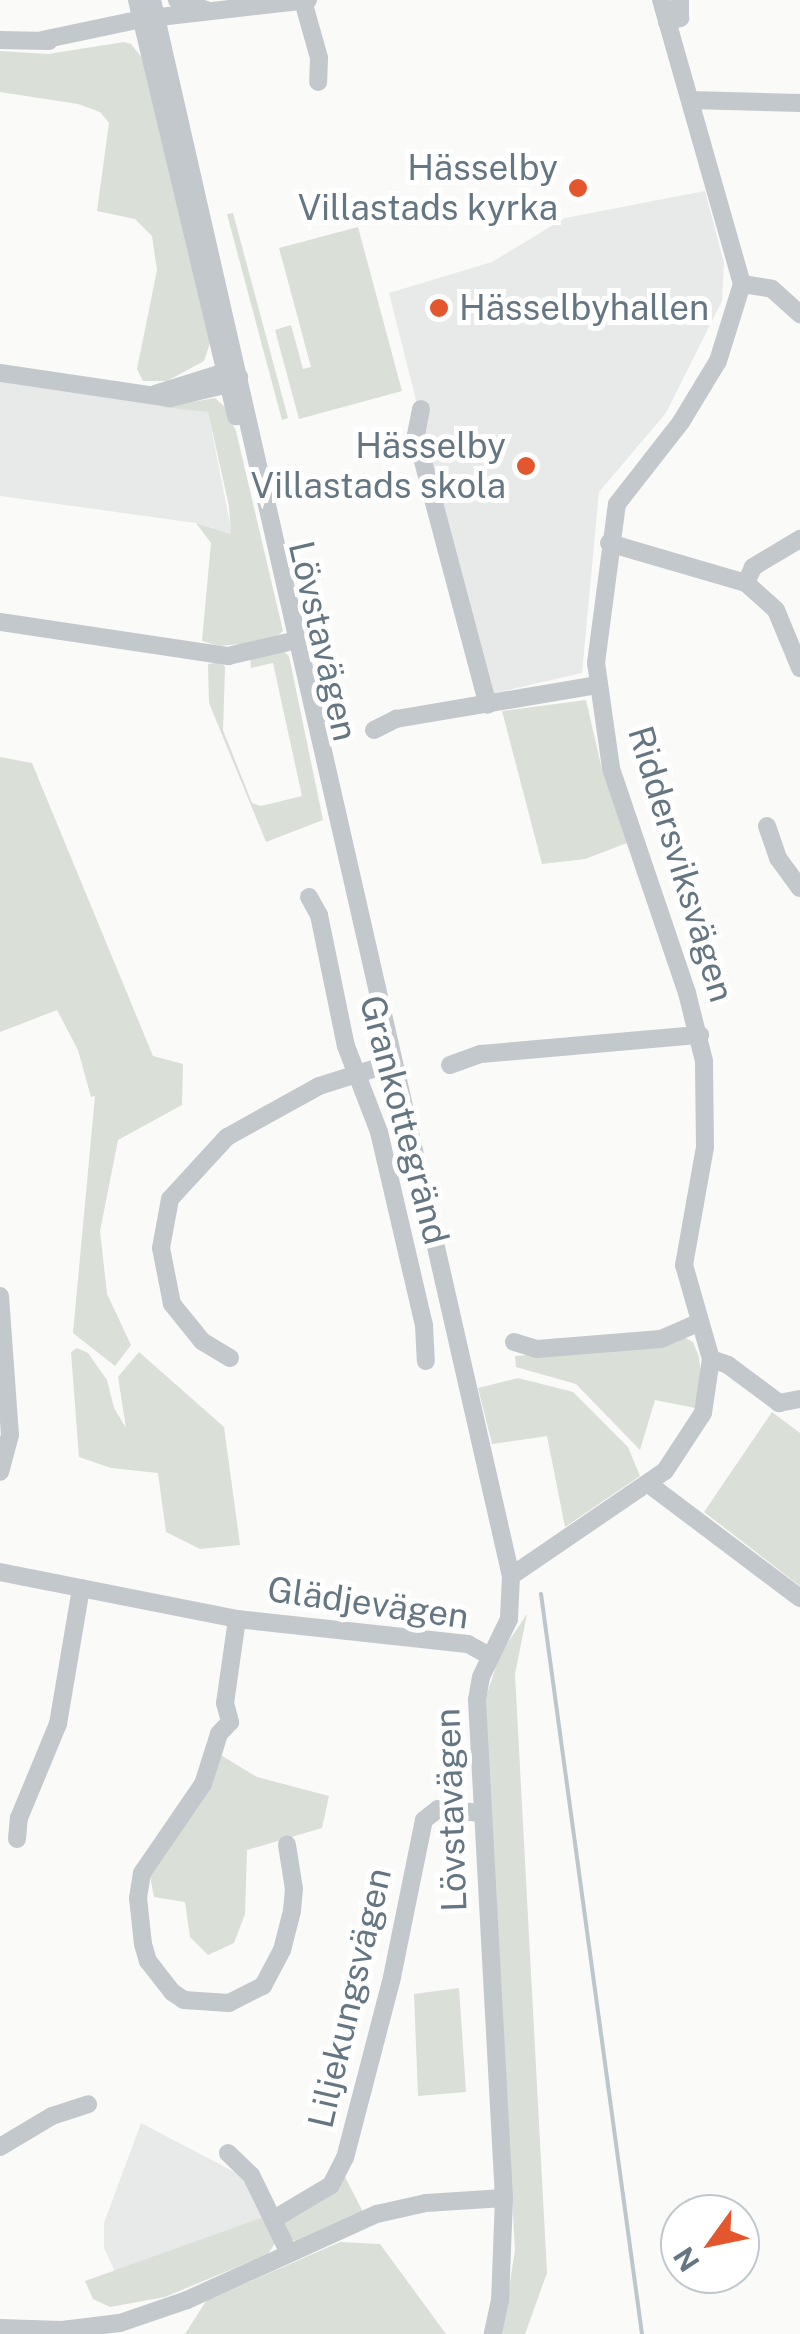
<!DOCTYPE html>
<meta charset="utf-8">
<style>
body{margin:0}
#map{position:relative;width:800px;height:2334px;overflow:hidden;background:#fafaf8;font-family:"Public Sans",sans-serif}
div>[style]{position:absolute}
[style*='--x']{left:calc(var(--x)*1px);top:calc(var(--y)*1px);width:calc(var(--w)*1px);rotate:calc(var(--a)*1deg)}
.built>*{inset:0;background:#e8e9e9}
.green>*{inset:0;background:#dadfd7}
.stream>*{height:4px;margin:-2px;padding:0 2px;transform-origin:2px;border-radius:2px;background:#bbc7cb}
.minor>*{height:18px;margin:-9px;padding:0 9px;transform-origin:9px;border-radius:9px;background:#c3c8cc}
.dots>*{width:28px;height:28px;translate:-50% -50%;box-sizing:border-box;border:5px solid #fff;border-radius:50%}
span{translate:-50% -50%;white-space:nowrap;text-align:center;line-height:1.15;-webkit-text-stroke:10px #fff;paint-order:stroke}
.poi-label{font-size:35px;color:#657683}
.right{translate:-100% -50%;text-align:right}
.left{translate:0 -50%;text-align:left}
.street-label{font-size:35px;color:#657683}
.north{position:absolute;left:660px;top:2194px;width:100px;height:100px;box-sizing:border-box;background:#fff;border:2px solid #c1c8cd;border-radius:50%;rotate:237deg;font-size:28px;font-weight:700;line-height:40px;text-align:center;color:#657683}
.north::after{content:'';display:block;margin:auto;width:35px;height:45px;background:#e4572e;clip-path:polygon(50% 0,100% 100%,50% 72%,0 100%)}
</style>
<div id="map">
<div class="built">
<i style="clip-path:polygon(705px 191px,724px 263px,722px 301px,666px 413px,599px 492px,582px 673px,490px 694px,389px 293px,492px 262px,565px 218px)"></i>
<i style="clip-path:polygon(0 382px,208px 412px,232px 534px,196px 523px,0 496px)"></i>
<i style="clip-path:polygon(141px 2123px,246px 2178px,265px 2224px,116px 2274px,104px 2248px,104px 2223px)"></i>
</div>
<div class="green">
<i style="clip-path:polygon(124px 42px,131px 44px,147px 64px,211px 340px,204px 361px,167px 381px,143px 381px,137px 369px,157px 270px,152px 236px,135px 219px,97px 211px,109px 123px,100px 112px,78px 104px,0 92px,0 51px,48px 54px)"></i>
<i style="clip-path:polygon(233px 213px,288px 418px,282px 420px,227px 214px)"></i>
<i style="clip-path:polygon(358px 227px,402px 391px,299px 419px,275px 330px,291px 325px,303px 369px,311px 367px,279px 248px)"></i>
<i style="clip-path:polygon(215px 398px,225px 407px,236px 431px,283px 631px,275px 638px,252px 643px,219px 646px,202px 641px,211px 543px,196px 523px,231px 534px,229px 506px,208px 412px,162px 407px)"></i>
<i style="clip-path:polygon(283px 651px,289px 656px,323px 820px,266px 842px,209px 703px,208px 664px,222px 662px,225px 667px,223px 730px,252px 803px,261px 806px,302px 796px,273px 663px,251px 668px,250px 657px)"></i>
<i style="clip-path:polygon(586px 700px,601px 765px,627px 843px,585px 859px,542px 864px,502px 711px)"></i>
<i style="clip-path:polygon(0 757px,32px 763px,153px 1056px,183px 1064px,182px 1105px,118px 1140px,100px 1231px,107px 1294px,131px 1345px,115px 1366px,73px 1333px,95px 1096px,91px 1097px,78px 1050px,57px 1010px,0 1032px)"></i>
<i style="clip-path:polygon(684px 1337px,693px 1342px,699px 1357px,701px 1375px,695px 1408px,655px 1400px,640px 1450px,576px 1384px,516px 1367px,515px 1356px,656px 1345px)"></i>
<i style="clip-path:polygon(77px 1348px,88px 1353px,107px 1380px,114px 1408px,126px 1428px,118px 1377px,139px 1352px,224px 1427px,240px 1545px,200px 1549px,166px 1532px,158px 1473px,111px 1468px,79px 1457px,71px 1352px)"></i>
<i style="clip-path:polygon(518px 1378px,573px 1392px,628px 1447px,640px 1476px,565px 1527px,547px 1436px,492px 1444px,478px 1388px)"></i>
<i style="clip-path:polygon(772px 1412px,800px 1433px,800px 1586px,704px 1512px)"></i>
<i style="clip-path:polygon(527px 1614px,515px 1674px,547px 2273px,525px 2334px,502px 2334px,515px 2250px,484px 1703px,500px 1654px)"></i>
<i style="clip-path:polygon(219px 1754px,257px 1777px,329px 1796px,322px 1828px,247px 1850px,245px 1914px,234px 1943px,208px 1955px,190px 1937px,185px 1902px,154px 1897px,150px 1876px)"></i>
<i style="clip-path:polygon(459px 1988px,466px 2092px,418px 2096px,414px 1994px)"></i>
<i style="clip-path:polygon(343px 2173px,363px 2212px,297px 2242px,288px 2238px,281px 2220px)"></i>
<i style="clip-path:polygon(264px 2217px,276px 2242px,268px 2254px,165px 2297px,110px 2307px,93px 2299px,85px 2281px)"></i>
<i style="clip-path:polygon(340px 2242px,380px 2244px,446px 2334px,185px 2334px,206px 2301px)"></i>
</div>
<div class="stream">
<i style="--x:541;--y:1594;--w:747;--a:82.23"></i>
</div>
<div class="minor">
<i style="--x:137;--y:0;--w:428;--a:76.6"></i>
<i style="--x:152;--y:0;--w:1616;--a:77.17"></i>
<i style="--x:511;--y:1576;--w:43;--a:92.7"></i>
<i style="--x:509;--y:1619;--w:64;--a:115.8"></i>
<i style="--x:481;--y:1677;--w:23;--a:100"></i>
<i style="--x:477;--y:1700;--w:499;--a:86.9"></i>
<i style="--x:504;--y:2198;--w:102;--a:92.2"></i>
<i style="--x:500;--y:2300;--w:35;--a:102"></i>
<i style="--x:177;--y:0;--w:31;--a:19"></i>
<i style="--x:303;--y:1;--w:59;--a:74.3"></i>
<i style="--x:319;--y:58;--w:24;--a:92"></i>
<i style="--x:667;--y:22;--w:14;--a:-17"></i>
<i style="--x:680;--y:18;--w:18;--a:-90"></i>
<i style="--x:0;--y:40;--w:49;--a:1.2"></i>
<i style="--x:42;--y:40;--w:102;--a:-11.9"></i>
<i style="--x:142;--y:19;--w:167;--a:-6.5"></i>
<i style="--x:690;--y:100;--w:110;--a:1.6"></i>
<i style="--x:742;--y:284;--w:30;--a:9"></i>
<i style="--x:772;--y:289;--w:38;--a:42"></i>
<i style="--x:0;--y:373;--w:172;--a:8.4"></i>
<i style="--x:170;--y:398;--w:60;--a:-13.6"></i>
<i style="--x:228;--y:384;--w:13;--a:-32"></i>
<i style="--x:239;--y:377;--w:15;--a:-160"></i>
<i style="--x:225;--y:372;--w:73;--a:162.6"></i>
<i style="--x:421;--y:409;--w:26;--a:101"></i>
<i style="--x:416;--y:435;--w:279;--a:75.1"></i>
<i style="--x:609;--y:543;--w:143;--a:16.3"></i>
<i style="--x:746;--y:583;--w:40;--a:42"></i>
<i style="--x:776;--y:610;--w:63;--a:67.5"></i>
<i style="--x:746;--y:583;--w:17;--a:-66"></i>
<i style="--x:753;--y:567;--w:55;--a:-30.8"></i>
<i style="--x:0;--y:622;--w:231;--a:8.5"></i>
<i style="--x:228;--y:656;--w:71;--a:-13.1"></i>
<i style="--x:374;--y:730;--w:25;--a:-27"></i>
<i style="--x:396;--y:719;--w:205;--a:-9.6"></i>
<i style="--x:767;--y:826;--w:34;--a:71"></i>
<i style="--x:778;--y:858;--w:37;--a:54"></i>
<i style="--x:309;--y:897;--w:21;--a:61"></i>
<i style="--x:319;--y:915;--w:134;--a:78.4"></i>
<i style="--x:346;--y:1046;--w:92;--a:69"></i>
<i style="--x:379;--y:1132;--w:199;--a:76.9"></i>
<i style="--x:424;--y:1326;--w:35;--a:87"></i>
<i style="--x:450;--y:1065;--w:33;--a:-20"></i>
<i style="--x:481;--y:1054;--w:220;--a:-5"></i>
<i style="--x:0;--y:1296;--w:139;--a:85.9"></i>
<i style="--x:10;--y:1435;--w:38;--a:105"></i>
<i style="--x:514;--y:1342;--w:24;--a:17"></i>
<i style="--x:537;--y:1349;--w:124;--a:-4.6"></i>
<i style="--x:661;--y:1339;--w:40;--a:-23.4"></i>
<i style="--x:230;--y:1358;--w:33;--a:-149"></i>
<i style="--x:202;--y:1341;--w:48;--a:-129"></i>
<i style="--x:172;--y:1304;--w:57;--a:-101.1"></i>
<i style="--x:161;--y:1248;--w:50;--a:-79.6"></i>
<i style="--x:170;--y:1199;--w:84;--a:-47.4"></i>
<i style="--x:227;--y:1137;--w:105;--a:-29"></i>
<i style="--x:319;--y:1086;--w:77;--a:-17.5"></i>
<i style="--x:711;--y:1359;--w:18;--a:19"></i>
<i style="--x:728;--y:1365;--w:64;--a:36.7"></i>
<i style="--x:779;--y:1403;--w:21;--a:-11"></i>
<i style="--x:650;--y:1485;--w:188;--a:37"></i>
<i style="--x:0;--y:1572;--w:242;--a:11.2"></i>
<i style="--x:237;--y:1619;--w:232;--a:6.2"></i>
<i style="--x:468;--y:1644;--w:25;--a:29"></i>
<i style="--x:511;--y:1576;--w:186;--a:-34.3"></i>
<i style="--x:665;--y:1471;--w:69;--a:-56.8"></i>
<i style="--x:703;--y:1413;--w:55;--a:-81.6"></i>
<i style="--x:711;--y:1359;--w:98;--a:-106"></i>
<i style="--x:684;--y:1265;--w:120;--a:-79.9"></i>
<i style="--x:705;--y:1147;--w:86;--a:-90.7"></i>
<i style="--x:704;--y:1061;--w:70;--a:-104"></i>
<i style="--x:687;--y:993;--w:237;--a:-108.7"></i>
<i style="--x:611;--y:768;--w:106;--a:-98.1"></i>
<i style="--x:596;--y:663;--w:160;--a:-82.5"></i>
<i style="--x:617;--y:504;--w:104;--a:-52"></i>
<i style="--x:681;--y:422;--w:71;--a:-58.8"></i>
<i style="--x:718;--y:361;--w:81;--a:-72.7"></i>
<i style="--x:742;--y:284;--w:295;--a:-105.9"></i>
<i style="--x:237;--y:1619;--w:85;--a:98.1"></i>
<i style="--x:225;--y:1703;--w:20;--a:75"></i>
<i style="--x:230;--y:1722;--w:16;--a:133"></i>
<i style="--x:219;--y:1734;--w:52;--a:107.7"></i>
<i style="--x:203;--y:1784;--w:108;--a:124.4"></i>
<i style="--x:142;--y:1873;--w:25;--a:99"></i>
<i style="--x:138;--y:1898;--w:46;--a:83.8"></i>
<i style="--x:143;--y:1944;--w:18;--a:74"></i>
<i style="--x:148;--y:1961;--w:39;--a:52"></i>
<i style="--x:172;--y:1992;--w:14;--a:34"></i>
<i style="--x:184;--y:2000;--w:45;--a:3.8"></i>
<i style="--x:229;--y:2003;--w:38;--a:-27"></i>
<i style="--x:263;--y:1986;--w:41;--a:-62.2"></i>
<i style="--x:282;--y:1950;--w:40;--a:-75.6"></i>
<i style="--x:292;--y:1911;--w:22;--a:-85"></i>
<i style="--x:294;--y:1889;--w:45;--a:-99"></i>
<i style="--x:17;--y:1839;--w:21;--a:-85"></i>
<i style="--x:19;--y:1818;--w:102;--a:-67.5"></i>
<i style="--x:58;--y:1724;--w:138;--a:-80.4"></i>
<i style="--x:0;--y:2147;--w:61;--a:-30.8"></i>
<i style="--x:52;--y:2116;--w:38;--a:-18"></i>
<i style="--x:228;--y:2153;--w:32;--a:44"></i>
<i style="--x:251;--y:2175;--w:87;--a:64"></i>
<i style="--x:274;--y:2219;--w:66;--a:-30.8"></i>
<i style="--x:331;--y:2185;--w:30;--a:-63"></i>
<i style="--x:345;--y:2158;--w:187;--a:-75.4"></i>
<i style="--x:392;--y:1977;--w:160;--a:-78.5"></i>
<i style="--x:424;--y:1820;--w:18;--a:-38"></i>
<i style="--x:438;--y:1809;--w:44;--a:5.2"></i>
<i style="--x:0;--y:2328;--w:62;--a:1.8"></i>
<i style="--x:62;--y:2330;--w:58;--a:-6.9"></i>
<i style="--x:120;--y:2323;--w:71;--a:-18.9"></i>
<i style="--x:187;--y:2300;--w:209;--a:-24.4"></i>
<i style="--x:377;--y:2214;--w:50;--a:-12.7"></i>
<i style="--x:426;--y:2203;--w:78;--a:-3.7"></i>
</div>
<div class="dots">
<i style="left:578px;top:188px;background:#e4572e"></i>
<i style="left:439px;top:308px;background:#e4572e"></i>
<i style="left:526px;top:466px;background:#e4572e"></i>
</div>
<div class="poi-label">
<span class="right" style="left:558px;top:188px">Hässelby<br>Villastads kyrka</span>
<span class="left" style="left:459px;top:308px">Hässelbyhallen</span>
<span class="right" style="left:506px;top:466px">Hässelby<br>Villastads skola</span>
</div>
<div class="street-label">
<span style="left:323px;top:641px;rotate:77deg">Lövstavägen</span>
<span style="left:681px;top:864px;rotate:73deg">Riddersviksvägen</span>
<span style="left:404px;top:1120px;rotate:75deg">Grankottegränd</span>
<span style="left:368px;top:1603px;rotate:8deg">Glädjevägen</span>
<span style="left:451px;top:1810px;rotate:-92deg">Lövstavägen</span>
<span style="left:350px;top:1998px;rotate:-77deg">Liljekungsvägen</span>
</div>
<div class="north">N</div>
</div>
